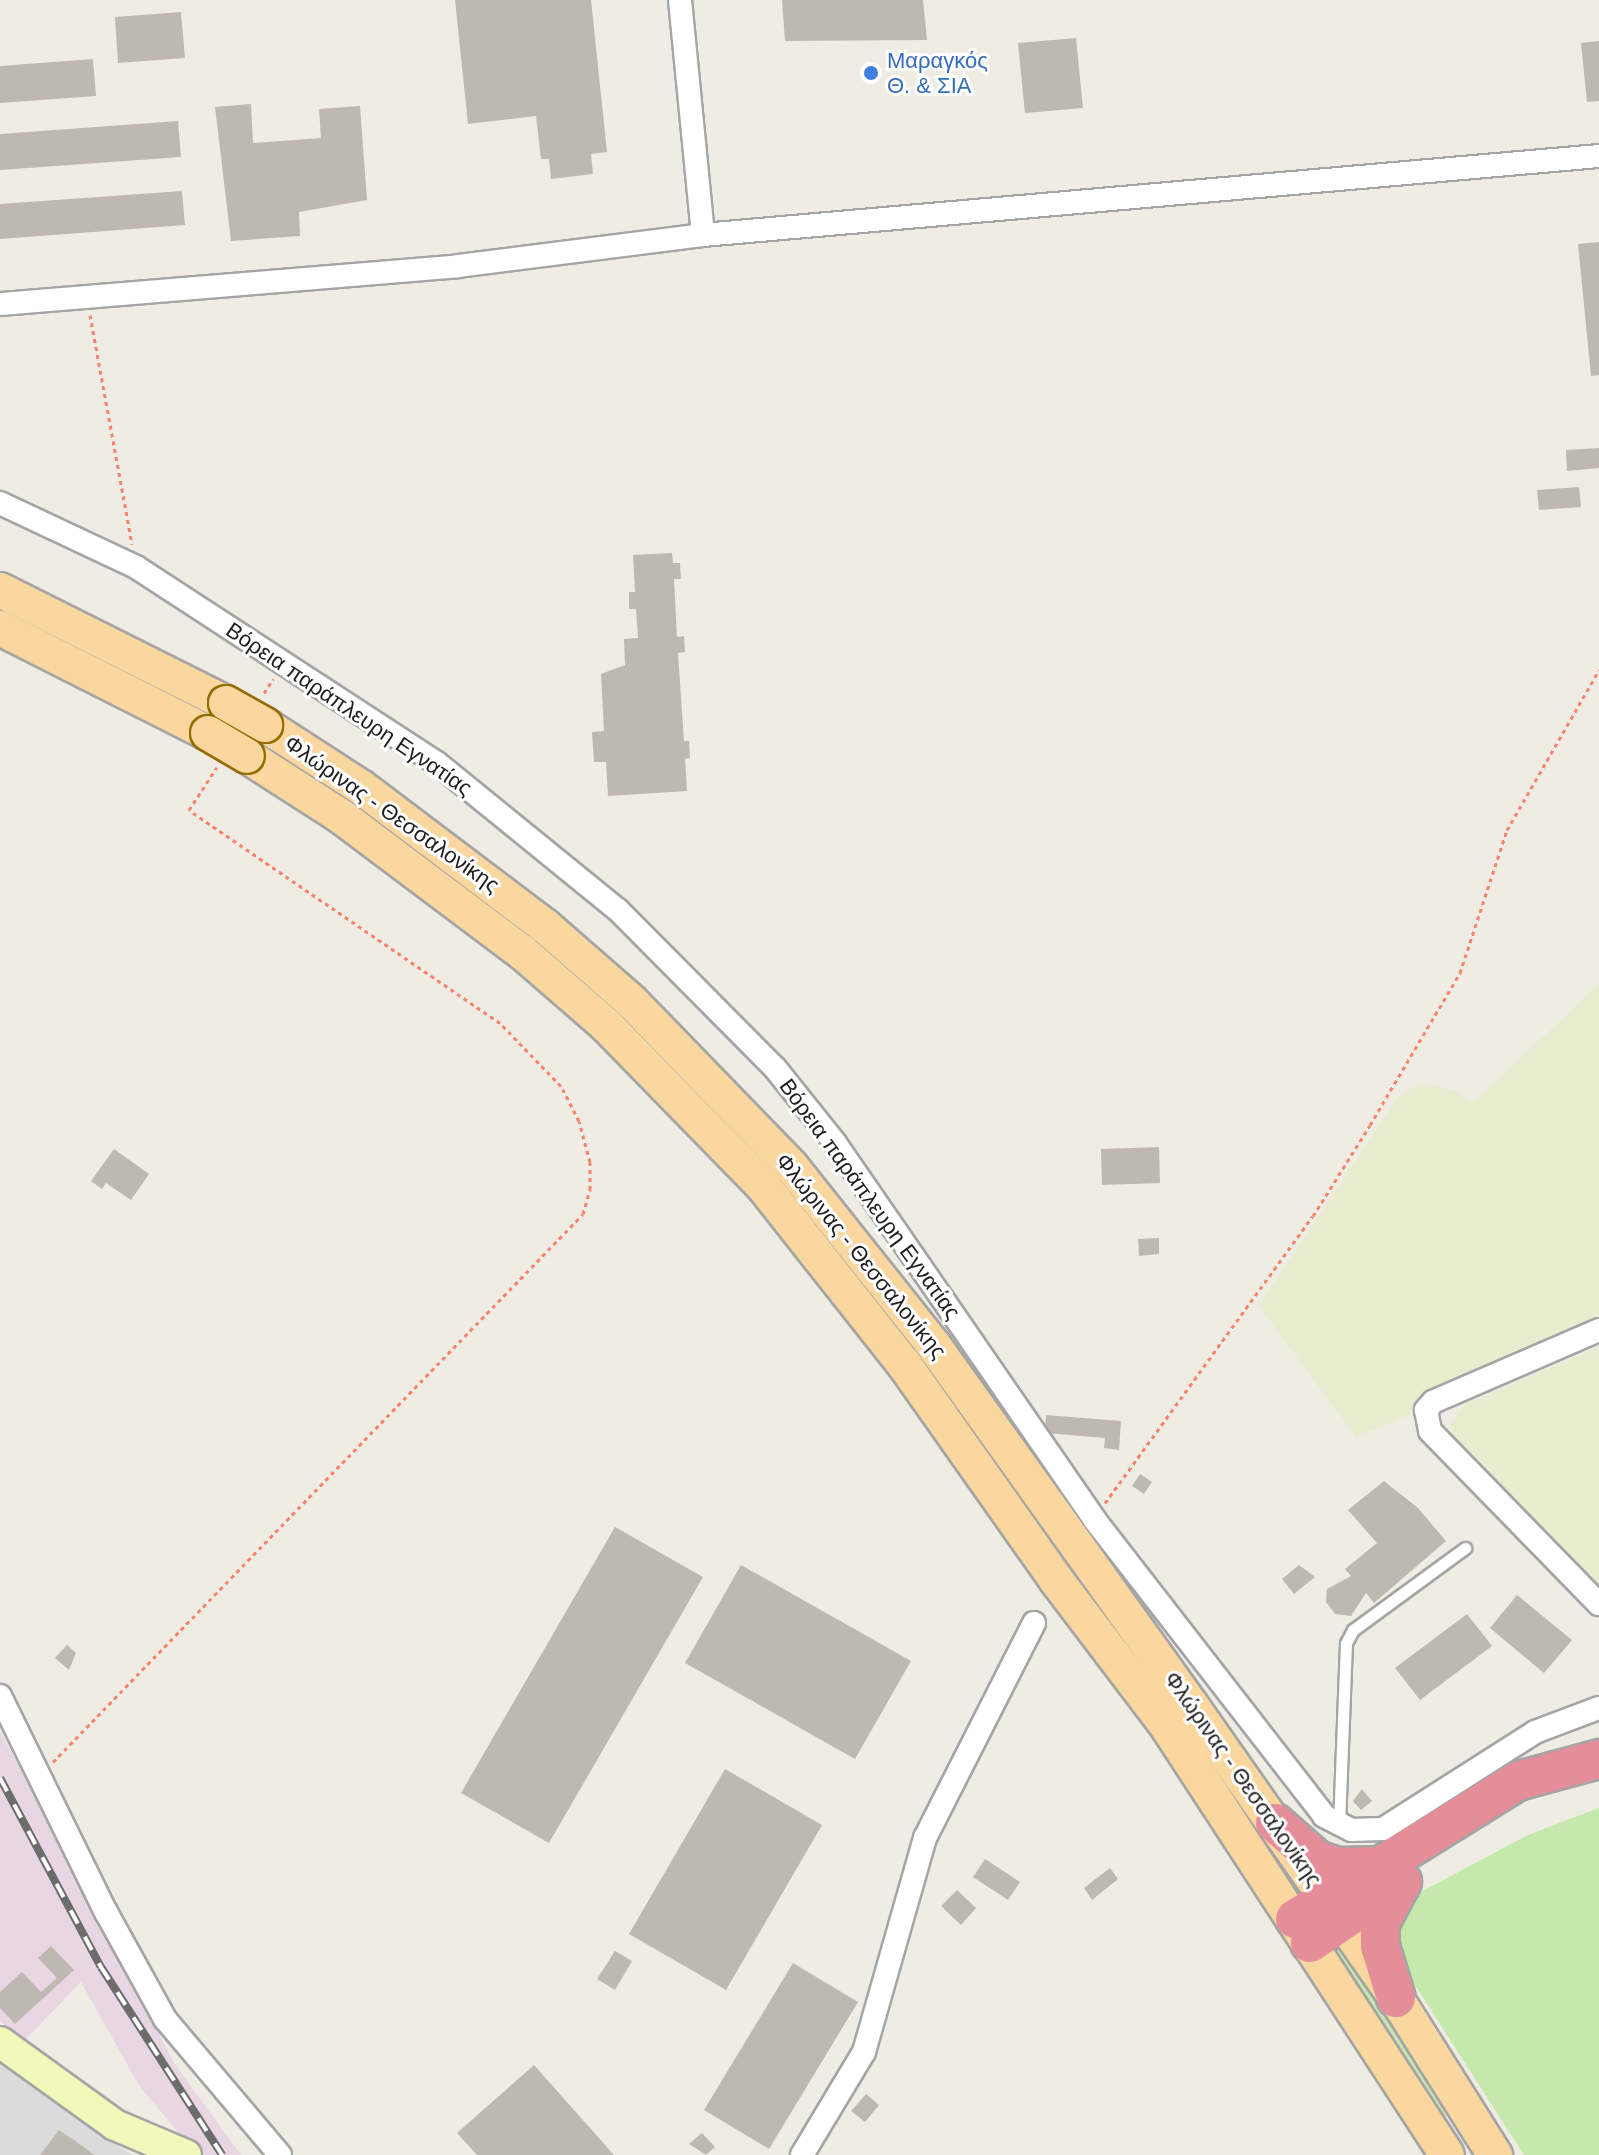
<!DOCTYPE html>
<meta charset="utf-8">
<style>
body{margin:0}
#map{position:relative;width:1599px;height:2155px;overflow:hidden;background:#efece4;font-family:Arial,sans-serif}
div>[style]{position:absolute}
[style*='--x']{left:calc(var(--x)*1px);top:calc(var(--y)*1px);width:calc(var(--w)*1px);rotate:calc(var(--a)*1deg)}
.residential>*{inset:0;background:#dcdbdb}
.industrial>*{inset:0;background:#e8d6e3}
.farmland>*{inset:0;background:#e9edcf}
.grass>*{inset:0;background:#c5e8ab}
.building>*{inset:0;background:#bfb8b0}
.path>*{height:3px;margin-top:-1.5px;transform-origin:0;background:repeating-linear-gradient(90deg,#f7836d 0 4px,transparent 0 8px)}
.roads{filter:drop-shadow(2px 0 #a5a5a5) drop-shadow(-2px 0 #a5a5a5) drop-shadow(0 2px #a5a5a5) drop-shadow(0 -2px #a5a5a5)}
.lane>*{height:11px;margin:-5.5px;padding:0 5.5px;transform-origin:5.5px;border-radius:5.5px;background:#fff}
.street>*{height:22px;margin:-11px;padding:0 11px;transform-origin:11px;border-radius:11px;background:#fff}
.secondary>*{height:30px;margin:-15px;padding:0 15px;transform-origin:15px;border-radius:15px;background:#f1f8b9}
.primary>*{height:34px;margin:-17px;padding:0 17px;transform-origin:17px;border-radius:17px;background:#fad79e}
.highway>*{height:38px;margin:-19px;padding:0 19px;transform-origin:19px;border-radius:19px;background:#e58d98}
.rail>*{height:8px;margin-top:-4px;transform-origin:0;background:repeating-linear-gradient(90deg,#fff 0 15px,#6c6c6c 0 30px);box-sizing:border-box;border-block:2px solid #6c6c6c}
.bridges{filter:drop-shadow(2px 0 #956d03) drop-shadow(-2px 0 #956d03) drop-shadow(0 2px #956d03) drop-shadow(0 -2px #956d03)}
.primary-bridge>*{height:34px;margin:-17px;padding:0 17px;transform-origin:17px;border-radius:17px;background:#fad79e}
.dots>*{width:22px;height:22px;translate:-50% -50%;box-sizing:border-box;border:4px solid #fff;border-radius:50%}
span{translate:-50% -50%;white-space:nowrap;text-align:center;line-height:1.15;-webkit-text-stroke:6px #fff;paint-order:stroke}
.shop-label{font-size:22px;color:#366cbe}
.left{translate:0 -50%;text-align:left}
.street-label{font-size:22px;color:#1e1e1e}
</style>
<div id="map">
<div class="residential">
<i style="clip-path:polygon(0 2064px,105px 2139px,133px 2155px,0 2155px)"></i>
</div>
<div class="industrial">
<i style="clip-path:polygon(0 1731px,174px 2063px,241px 2155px,197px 2155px,138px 2084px,81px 1982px,25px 2040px,0 2022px)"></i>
</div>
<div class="farmland">
<i style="clip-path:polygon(1599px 984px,1599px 1335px,1356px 1437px,1259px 1306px,1398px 1097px,1420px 1083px,1456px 1091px,1472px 1104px)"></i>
<i style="clip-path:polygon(1599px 1347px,1599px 1594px,1456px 1445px,1451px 1425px,1464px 1405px)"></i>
</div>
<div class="grass">
<i style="clip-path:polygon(1599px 1808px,1599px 2155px,1524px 2155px,1404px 1968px,1398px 1945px,1401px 1917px,1417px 1894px,1528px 1835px)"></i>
<i style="clip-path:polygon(1345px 1944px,1454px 2109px,1441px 2118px,1342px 1964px,1337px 1950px)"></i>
</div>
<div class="building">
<i style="clip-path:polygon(455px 0,591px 0,607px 152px,591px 154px,593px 174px,551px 179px,549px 159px,541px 159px,536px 116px,468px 124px)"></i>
<i style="clip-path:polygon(782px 0,923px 0,927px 40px,785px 41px)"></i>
<i style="clip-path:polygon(181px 12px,185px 58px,118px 63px,115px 17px)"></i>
<i style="clip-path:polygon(1076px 38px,1083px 108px,1025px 113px,1018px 43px)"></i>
<i style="clip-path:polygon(1599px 41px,1599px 101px,1587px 102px,1581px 43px)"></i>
<i style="clip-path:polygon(93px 59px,96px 96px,0 103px,0 66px)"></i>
<i style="clip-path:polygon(251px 104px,253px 143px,321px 138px,319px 109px,360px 106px,367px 200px,299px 212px,300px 236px,231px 241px,215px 107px)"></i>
<i style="clip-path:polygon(178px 121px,181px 157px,0 170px,0 134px)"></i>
<i style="clip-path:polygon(182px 191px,185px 225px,0 239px,0 204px)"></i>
<i style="clip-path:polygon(1599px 242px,1599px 375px,1591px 376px,1578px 244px)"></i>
<i style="clip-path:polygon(1599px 448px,1599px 468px,1567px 471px,1566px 450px)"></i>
<i style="clip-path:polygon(1579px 487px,1581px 507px,1539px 510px,1537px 490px)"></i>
<i style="clip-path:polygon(672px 553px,673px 563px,680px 563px,681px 579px,674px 579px,677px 637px,684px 636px,685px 652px,678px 653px,684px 741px,689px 741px,690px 758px,685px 759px,687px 791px,608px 796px,606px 762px,594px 762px,592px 732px,604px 731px,601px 674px,625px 665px,624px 639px,638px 638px,636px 609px,629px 609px,629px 592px,635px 592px,633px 555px)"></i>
<i style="clip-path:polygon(1159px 1147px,1160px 1183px,1102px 1185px,1101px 1149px)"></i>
<i style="clip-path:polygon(114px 1149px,149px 1174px,131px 1200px,106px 1183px,102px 1189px,91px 1181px)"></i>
<i style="clip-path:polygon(1159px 1238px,1159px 1254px,1139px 1256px,1138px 1239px)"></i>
<i style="clip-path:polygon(1046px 1415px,1121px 1421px,1119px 1450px,1104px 1448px,1105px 1438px,1045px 1433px)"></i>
<i style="clip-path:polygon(1140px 1474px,1152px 1482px,1144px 1494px,1132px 1486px)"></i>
<i style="clip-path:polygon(1384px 1481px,1418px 1508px,1446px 1541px,1374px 1603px,1366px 1593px,1351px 1616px,1335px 1614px,1326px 1602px,1327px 1589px,1351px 1576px,1345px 1569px,1377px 1543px,1348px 1510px)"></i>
<i style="clip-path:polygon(615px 1527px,703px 1577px,549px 1843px,461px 1793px)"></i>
<i style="clip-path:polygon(741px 1565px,911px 1661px,855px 1759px,685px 1663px)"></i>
<i style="clip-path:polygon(1299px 1565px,1315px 1577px,1294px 1594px,1282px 1579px)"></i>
<i style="clip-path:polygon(1517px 1595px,1572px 1640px,1544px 1673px,1490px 1628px)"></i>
<i style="clip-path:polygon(1467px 1614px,1492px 1646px,1420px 1700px,1395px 1668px)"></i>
<i style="clip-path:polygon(67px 1645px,76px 1653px,69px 1670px,55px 1658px)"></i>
<i style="clip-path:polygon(725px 1769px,822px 1825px,726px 1990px,629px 1934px)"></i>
<i style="clip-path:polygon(1362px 1789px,1372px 1801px,1361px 1810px,1353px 1801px)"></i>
<i style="clip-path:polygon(985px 1859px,1020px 1882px,1008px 1900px,973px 1877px)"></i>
<i style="clip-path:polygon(1110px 1868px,1118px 1879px,1092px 1900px,1084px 1888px)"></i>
<i style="clip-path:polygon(957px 1890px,976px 1908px,961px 1925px,941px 1906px)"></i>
<i style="clip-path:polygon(51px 1946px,74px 1970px,15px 2024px,0 2008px,0 1992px,22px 1972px,41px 1992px,57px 1978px,38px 1958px)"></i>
<i style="clip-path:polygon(615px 1951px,632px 1961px,615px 1990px,597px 1979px)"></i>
<i style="clip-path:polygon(793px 1963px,858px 2002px,769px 2149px,704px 2110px)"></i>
<i style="clip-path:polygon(534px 2065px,614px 2155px,477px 2155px,457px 2133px)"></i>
<i style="clip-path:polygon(866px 2094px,879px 2105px,865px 2122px,851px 2111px)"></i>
<i style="clip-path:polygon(59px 2130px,81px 2145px,94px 2155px,40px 2155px)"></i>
<i style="clip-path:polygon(702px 2133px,715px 2147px,706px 2155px,689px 2144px)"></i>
</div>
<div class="path">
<i style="--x:90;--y:315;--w:233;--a:79.6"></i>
<i style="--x:264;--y:693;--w:17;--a:-57"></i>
<i style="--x:1105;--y:1503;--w:354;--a:-54.1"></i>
<i style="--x:1313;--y:1216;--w:107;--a:-57.9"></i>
<i style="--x:1370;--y:1125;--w:177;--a:-59.4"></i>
<i style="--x:1460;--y:973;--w:151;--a:-71.8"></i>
<i style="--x:1507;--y:830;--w:185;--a:-60.1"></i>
<i style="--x:53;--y:1762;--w:762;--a:-45.96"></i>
<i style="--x:583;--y:1214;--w:26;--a:-74"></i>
<i style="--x:590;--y:1189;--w:27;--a:-90"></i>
<i style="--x:590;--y:1162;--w:42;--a:-105"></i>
<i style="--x:579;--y:1121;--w:39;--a:-117"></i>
<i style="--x:561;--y:1086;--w:88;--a:-134.1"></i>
<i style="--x:500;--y:1023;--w:377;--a:-145.6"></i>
<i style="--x:189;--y:810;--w:51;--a:-56.9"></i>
</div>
<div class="roads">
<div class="lane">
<i style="--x:1339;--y:1825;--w:182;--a:-87.8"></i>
<i style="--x:1346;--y:1643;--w:15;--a:-62"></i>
<i style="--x:1353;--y:1630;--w:139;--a:-36.2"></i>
</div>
<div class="street">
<i style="--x:680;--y:0;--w:236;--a:84.4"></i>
<i style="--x:0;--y:304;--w:460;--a:-4.7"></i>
<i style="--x:458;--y:266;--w:247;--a:-7.2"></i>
<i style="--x:703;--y:235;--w:899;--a:-5.04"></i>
<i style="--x:0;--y:503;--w:150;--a:25.2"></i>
<i style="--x:136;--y:567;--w:359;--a:33.1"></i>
<i style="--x:437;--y:763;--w:233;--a:39.1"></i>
<i style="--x:618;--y:910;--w:223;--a:45.2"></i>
<i style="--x:775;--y:1068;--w:96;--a:51.3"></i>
<i style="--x:835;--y:1143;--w:457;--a:55.4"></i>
<i style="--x:1094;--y:1519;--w:376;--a:52.2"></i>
<i style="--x:1324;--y:1816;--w:30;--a:27"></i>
<i style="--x:1351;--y:1830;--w:32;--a:-2"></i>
<i style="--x:1383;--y:1829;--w:180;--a:-32.5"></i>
<i style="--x:1535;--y:1732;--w:68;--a:-20.6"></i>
<i style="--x:1599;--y:1330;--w:181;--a:156.6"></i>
<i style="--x:1433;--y:1402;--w:11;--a:131"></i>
<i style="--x:1426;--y:1410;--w:21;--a:79"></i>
<i style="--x:1430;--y:1431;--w:242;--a:45.7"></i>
<i style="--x:0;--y:1696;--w:241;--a:63.9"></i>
<i style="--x:106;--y:1912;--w:122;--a:61.1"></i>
<i style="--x:165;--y:2019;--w:178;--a:49.8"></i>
<i style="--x:802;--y:2155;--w:120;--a:-59"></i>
<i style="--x:864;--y:2052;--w:223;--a:-74.1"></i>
<i style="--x:925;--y:1838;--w:241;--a:-63.1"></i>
</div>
<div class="secondary">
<i style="--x:0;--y:2042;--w:142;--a:35.8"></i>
<i style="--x:115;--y:2125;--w:77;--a:22.9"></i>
</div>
<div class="primary">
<i style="--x:0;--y:590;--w:253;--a:26.6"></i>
<i style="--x:0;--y:628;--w:233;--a:26.8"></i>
<i style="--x:265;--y:725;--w:114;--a:32.9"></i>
<i style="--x:361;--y:787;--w:231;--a:37.1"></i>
<i style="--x:545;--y:926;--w:114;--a:41.1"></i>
<i style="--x:631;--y:1001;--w:230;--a:45.9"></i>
<i style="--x:791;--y:1166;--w:230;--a:51.5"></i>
<i style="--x:934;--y:1346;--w:442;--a:54.4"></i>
<i style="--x:1191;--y:1705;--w:358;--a:55"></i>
<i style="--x:1396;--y:1998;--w:186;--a:57.8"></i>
<i style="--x:247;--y:756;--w:113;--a:32.7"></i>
<i style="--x:342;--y:817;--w:225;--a:36.9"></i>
<i style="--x:522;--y:952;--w:113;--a:41"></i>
<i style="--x:607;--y:1026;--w:225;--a:45.7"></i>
<i style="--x:764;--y:1187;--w:226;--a:51.7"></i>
<i style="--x:904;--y:1364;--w:266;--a:54.8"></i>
<i style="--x:1057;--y:1581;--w:182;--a:52.8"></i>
<i style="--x:1167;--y:1726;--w:512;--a:56.87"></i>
</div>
<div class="highway">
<i style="--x:1275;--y:1823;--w:56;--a:41.4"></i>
<i style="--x:1317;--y:1860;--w:23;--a:18"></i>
<i style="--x:1339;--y:1867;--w:45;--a:-1.3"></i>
<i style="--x:1295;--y:1919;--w:262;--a:-31.8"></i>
<i style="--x:1518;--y:1781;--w:84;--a:-15.2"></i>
<i style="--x:1310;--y:1943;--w:92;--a:-34.4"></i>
<i style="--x:1396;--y:1998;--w:54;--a:-107.1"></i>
<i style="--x:1380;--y:1946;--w:23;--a:-90"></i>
<i style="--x:1380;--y:1923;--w:47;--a:-61.8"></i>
</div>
</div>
<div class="rail">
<i style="--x:0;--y:1778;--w:214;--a:61.9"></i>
<i style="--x:101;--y:1967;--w:224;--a:57.2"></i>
</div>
<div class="bridges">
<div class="primary-bridge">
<i style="--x:226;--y:703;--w:45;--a:29.4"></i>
<i style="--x:208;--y:733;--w:45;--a:30.5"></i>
</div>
</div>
<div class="dots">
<i style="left:871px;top:73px;background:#3f7fe0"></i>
</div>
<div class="shop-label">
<span class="left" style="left:887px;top:73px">Μαραγκός<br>Θ. &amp; ΣΙΑ</span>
</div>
<div class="street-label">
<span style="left:349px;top:709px;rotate:34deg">Βόρεια παράπλευρη Εγνατίας</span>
<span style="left:392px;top:814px;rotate:35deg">Φλώρινας - Θεσσαλονίκης</span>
<span style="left:870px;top:1199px;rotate:54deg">Βόρεια παράπλευρη Εγνατίας</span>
<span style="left:861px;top:1256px;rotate:51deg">Φλώρινας - Θεσσαλονίκης</span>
<span style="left:1243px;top:1779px;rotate:55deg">Φλώρινας - Θεσσαλονίκης</span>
</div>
</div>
